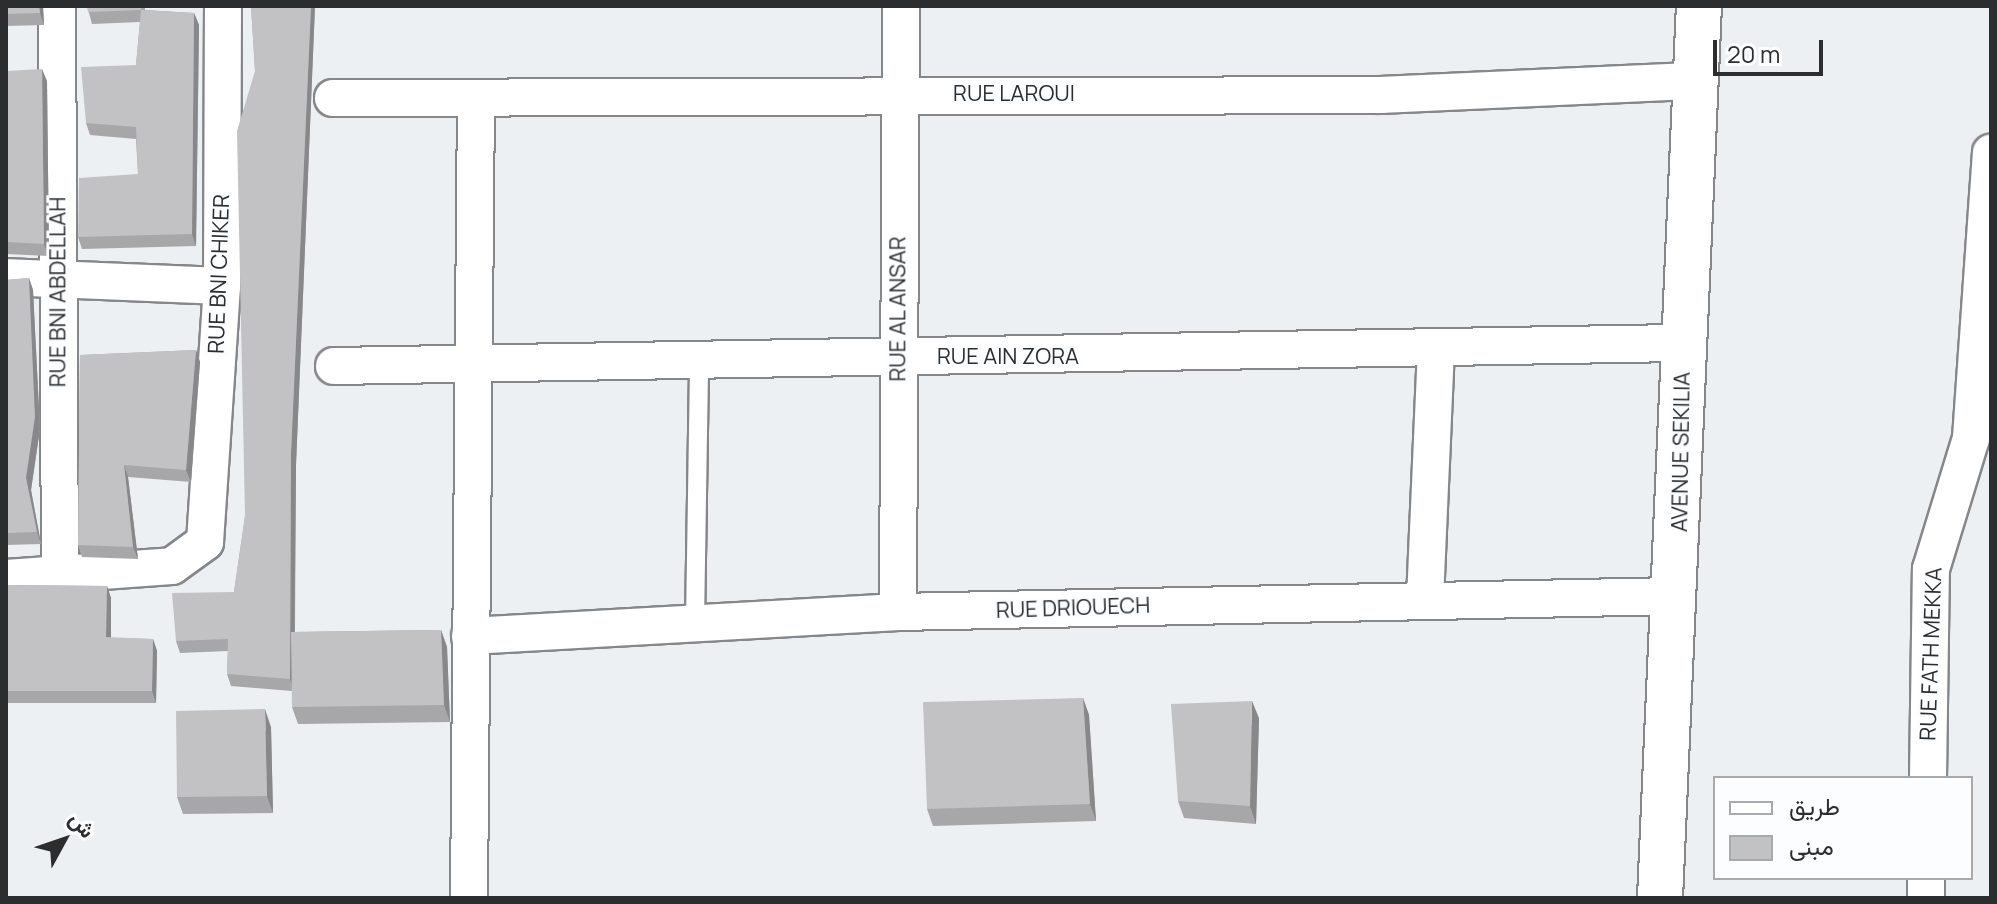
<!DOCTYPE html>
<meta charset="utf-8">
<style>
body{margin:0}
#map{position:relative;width:1997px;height:904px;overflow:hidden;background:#edf0f3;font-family:Manrope,Vazirmatn,sans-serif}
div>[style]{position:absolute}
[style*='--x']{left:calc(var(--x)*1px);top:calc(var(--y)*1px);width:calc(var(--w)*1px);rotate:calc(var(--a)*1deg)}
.roads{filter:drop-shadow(2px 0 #85878a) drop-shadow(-2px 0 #85878a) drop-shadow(0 2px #85878a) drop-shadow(0 -2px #85878a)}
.lane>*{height:18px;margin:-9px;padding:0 9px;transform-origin:9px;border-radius:9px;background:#fff}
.street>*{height:36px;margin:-18px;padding:0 18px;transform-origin:18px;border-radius:18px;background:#fff}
.secondary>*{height:44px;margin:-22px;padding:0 22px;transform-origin:22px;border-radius:22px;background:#fff}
.wall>*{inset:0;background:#a7a7a9}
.shaded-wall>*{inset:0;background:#88888a}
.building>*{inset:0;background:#c2c2c5}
span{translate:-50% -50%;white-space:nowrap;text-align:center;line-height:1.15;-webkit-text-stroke:6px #fcfdff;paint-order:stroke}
.street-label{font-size:22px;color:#2c2d2e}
.frame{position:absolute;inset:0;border:8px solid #2c2d2e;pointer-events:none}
.legend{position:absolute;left:1713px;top:776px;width:260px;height:104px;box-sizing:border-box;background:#fcfdff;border:2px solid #a9aaab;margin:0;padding:10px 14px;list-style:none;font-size:24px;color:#2c2d2e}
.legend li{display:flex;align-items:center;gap:16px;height:40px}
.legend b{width:40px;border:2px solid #a9aaab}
.north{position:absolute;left:24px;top:800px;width:80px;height:80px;-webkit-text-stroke:6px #fcfdff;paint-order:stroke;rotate:50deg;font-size:22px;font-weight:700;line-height:32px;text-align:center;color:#2c2d2e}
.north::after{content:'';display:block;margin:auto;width:28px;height:36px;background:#2c2d2e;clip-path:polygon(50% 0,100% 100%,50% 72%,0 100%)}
.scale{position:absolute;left:1713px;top:40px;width:110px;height:36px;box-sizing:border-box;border:4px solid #2c2d2e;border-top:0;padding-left:10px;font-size:24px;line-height:28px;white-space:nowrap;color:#2c2d2e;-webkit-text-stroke:6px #fcfdff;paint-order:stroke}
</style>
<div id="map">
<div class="roads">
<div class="lane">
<i style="--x:695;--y:623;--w:263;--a:-89.1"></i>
</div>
<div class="street">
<i style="--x:57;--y:6;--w:571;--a:89.7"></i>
<i style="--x:333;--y:98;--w:1048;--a:-0.16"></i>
<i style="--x:1381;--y:95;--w:314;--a:-2.6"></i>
<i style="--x:6;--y:277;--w:216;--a:2.4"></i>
<i style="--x:334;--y:366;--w:1349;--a:-0.98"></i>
<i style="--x:6;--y:578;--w:166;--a:-4.1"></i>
<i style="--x:172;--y:566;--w:41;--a:-36"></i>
<i style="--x:205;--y:542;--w:257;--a:-86.2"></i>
<i style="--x:222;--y:286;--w:280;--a:-89.8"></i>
<i style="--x:1425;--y:600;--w:251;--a:-87.5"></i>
<i style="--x:898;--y:612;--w:606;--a:-89.72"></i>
<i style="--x:470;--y:636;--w:429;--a:-3.2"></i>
<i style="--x:898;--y:612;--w:779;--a:-1.18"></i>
<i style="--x:1928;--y:778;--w:209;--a:-89.2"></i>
<i style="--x:1931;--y:569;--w:137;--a:-73"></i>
<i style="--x:1971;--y:438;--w:286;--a:-86"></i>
<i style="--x:469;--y:898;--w:798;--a:-89.5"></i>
<i style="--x:1926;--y:898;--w:20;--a:-90"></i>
</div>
<div class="secondary">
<i style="--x:1660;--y:898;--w:893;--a:-87.5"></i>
</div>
</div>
<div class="wall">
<i style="clip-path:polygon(6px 6px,43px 6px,44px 25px,6px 26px)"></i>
<i style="clip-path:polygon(87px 6px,145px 6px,145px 10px,194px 13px,199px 25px,196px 246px,82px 249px,78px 237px,138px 174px,136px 139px,90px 135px,86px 123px,136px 65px,140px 22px,92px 24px)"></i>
<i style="clip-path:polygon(251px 6px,315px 6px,296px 465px,295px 632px,441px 630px,447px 647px,450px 722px,298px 724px,292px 707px,292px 691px,231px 686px,227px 674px,228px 651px,180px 653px,176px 641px,234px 592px,245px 516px,255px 71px)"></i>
<i style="clip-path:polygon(6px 71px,47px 81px,49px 256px,6px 254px)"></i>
<i style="clip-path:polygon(29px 278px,33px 290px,40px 429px,31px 490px,41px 544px,6px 545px,6px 280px)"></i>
<i style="clip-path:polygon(196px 350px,200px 362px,191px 482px,128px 477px,138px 559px,82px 557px,78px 545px,80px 355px)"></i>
<i style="clip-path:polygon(6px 585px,107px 586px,111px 598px,111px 638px,153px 639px,157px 651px,156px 703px,6px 703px)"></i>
<i style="clip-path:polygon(1083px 698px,1089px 715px,1096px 821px,933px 826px,927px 809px)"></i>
<i style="clip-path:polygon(1259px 718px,1256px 824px,1184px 818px,1178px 801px)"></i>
<i style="clip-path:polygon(271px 727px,273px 813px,183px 814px,177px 797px)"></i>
</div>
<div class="shaded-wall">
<i style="clip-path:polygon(39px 6px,43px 6px,44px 25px,40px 13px)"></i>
<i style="clip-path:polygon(311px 6px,315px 6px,296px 465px,294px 691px,290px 679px,291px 453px)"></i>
<i style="clip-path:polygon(194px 13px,199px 25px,196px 246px,192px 234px)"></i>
<i style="clip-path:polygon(42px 69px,47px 81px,49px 256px,44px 244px)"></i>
<i style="clip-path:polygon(29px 278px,33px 290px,40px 429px,31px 490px,41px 544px,37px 532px,26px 478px)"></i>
<i style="clip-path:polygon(196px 350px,200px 362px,191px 482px,186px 470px)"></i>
<i style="clip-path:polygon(124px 465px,128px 477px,138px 559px,133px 547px)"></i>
<i style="clip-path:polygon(107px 586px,111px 598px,111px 650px,106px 637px)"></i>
<i style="clip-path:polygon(441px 630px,447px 647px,450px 722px,444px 705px)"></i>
<i style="clip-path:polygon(153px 639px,157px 651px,156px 703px,152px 691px)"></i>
<i style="clip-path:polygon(1083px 698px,1089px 715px,1096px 821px,1090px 804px)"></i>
<i style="clip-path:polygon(1252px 701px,1259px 718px,1256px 824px,1250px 806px)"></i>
<i style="clip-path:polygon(265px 709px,271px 727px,273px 813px,267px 796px)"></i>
</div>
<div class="building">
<i style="clip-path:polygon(6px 6px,39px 6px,40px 13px,6px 14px)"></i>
<i style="clip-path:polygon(87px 6px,141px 6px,141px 10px,88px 12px)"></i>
<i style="clip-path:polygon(251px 6px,311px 6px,291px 453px,290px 679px,227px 674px,228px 639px,176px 641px,172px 593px,234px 592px,245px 516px,237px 131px,255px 71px)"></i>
<i style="clip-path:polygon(141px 10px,194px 13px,192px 234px,78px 237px,79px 178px,138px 174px,136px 127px,86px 123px,81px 67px,136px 65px)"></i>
<i style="clip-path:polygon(42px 69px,44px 244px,6px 242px,6px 71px)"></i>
<i style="clip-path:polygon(29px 278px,35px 417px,26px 478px,37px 532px,6px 533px,6px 280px)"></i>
<i style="clip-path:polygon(196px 350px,186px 470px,124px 465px,133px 547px,78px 545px,80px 355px)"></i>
<i style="clip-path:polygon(6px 585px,107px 586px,106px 637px,153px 639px,152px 691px,6px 691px)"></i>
<i style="clip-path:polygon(441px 630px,444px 705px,292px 707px,291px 632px)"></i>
<i style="clip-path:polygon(1083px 698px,1090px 804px,927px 809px,923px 702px)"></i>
<i style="clip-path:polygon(1252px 701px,1250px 806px,1178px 801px,1171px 704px)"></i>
<i style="clip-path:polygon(265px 709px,267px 796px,177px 797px,176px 711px)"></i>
</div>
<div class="street-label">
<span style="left:1014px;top:94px">RUE LAROUI</span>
<span style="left:219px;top:274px;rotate:-88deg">RUE BNI CHIKER</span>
<span style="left:58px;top:292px;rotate:-90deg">RUE BNI ABDELLAH</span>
<span style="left:898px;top:309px;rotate:-90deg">RUE AL ANSAR</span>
<span style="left:1008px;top:357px">RUE AIN ZORA</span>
<span style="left:1681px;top:452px;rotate:-89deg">AVENUE SEKILIA</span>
<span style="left:1073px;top:608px;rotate:-2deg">RUE DRIOUECH</span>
<span style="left:1931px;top:654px;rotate:-88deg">RUE FATH MEKKA</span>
</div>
<div class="frame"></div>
<ul class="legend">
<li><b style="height:10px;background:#fff"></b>طريق</li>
<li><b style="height:22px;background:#c2c2c5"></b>مبنى</li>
</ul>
<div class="north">ش</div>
<div class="scale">20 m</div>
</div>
